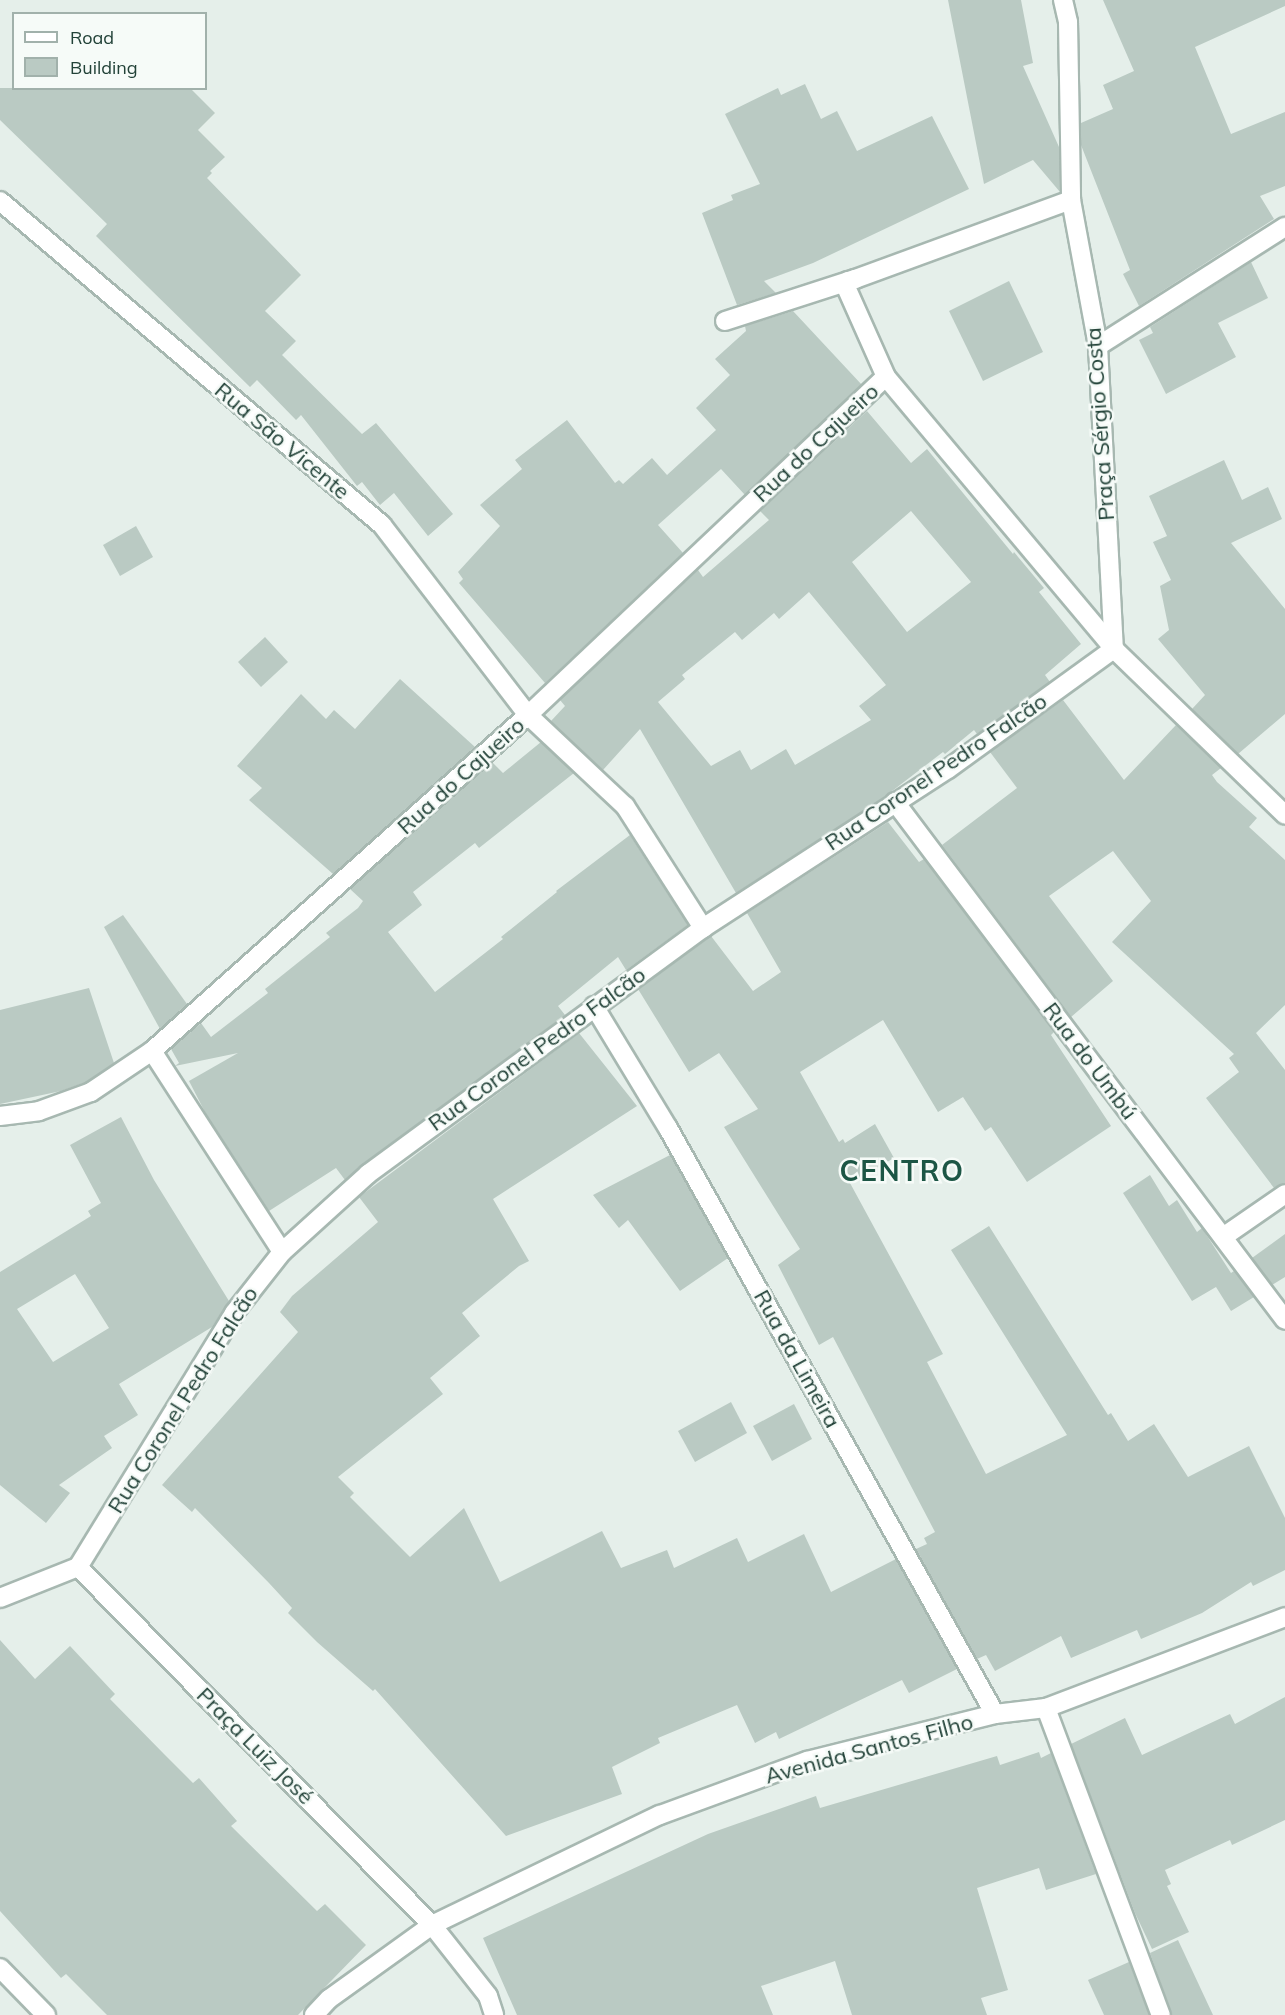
<!DOCTYPE html>
<meta charset="utf-8">
<style>
body{margin:0}
#map{position:relative;width:1285px;height:2015px;overflow:hidden;background:#e5efea;font-family:Mulish,sans-serif}
div>[style]{position:absolute}
[style*='--x']{left:calc(var(--x)*1px);top:calc(var(--y)*1px);width:calc(var(--w)*1px);rotate:calc(var(--a)*1deg)}
.building>*{inset:0;background:#bacac3}
.roads{filter:drop-shadow(2px 0 #a7b8b1) drop-shadow(-2px 0 #a7b8b1) drop-shadow(0 2px #a7b8b1) drop-shadow(0 -2px #a7b8b1)}
.street>*{height:18px;margin:-9px;padding:0 9px;transform-origin:9px;border-radius:9px;background:#fff}
.secondary>*{height:18px;margin:-9px;padding:0 9px;transform-origin:9px;border-radius:9px;background:#fff}
span{translate:-50% -50%;white-space:nowrap;text-align:center;line-height:1.15;-webkit-text-stroke:5px #f6fbf8;paint-order:stroke}
.street-label{font-size:22px;color:#224238}
.district-label{font-size:28px;color:#1c5645;font-weight:700;letter-spacing:1.5px}
.legend{position:absolute;left:12px;top:12px;width:195px;height:78px;box-sizing:border-box;background:#f6fbf8;border:2px solid #a1b1ab;margin:0;padding:8px 10px;list-style:none;font-size:18px;color:#224238}
.legend li{display:flex;align-items:center;gap:12px;height:30px}
.legend b{width:30px;border:2px solid #a1b1ab}
</style>
<div id="map">
<div class="building">
<i style="clip-path:polygon(948px 0,1021px 0,1033px 63px,1023px 66px,1059px 147px,1060px 192px,1033px 160px,984px 184px)"></i>
<i style="clip-path:polygon(1103px 0,1285px 0,1285px 6px,1195px 47px,1231px 134px,1285px 112px,1285px 186px,1260px 196px,1274px 219px,1139px 306px,1123px 274px,1130px 270px,1081px 145px,1081px 123px,1113px 109px,1103px 85px,1134px 71px)"></i>
<i style="clip-path:polygon(805px 84px,821px 119px,837px 111px,857px 151px,932px 116px,969px 189px,813px 263px,764px 281px,776px 293px,737px 305px,702px 213px,733px 200px,731px 195px,760px 184px,725px 114px,778px 88px,781px 95px)"></i>
<i style="clip-path:polygon(0 88px,190px 88px,215px 113px,198px 130px,225px 157px,210px 171px,212px 173px,207px 178px,301px 275px,265px 311px,296px 341px,282px 355px,362px 434px,376px 423px,453px 514px,428px 536px,394px 493px,380px 505px,362px 482px,357px 486px,301px 415px,296px 420px,257px 380px,250px 387px,96px 236px,107px 224px,0 120px)"></i>
<i style="clip-path:polygon(1251px 262px,1268px 298px,1218px 323px,1236px 357px,1166px 394px,1139px 340px,1153px 333px,1150px 327px)"></i>
<i style="clip-path:polygon(1009px 281px,1043px 352px,983px 381px,949px 311px)"></i>
<i style="clip-path:polygon(793px 311px,862px 385px,745px 495px,721px 469px,658px 525px,683px 553px,545px 683px,459px 583px,463px 579px,458px 572px,500px 526px,480px 505px,522px 469px,515px 460px,567px 420px,615px 483px,619px 480px,623px 484px,652px 458px,667px 475px,716px 430px,696px 408px,730px 375px,715px 359px,746px 331px,745px 326px)"></i>
<i style="clip-path:polygon(evenodd,867px 411px,911px 463px,927px 449px,1013px 554px,1014px 552px,1044px 588px,1039px 592px,1081px 644px,1045px 675px,1050px 682px,977px 734px,974px 730px,945px 754px,943px 752px,883px 798px,736px 893px,640px 729px,603px 770px,551px 721px,565px 706px,560px 700px,698px 570px,703px 577px,769px 520px,760px 511px,867px 411px,911px 511px,971px 582px,907px 632px,852px 562px,911px 511px,867px 411px,809px 592px,886px 685px,859px 706px,871px 720px,795px 765px,786px 749px,751px 770px,740px 750px,711px 766px,658px 702px,685px 679px,682px 675px,735px 632px,742px 640px,774px 613px,779px 619px,809px 592px)"></i>
<i style="clip-path:polygon(1224px 460px,1242px 500px,1268px 487px,1282px 519px,1231px 543px,1285px 609px,1285px 714px,1238px 754px,1192px 709px,1205px 695px,1158px 639px,1169px 630px,1160px 586px,1171px 580px,1153px 542px,1167px 536px,1149px 496px)"></i>
<i style="clip-path:polygon(136px 526px,153px 557px,120px 576px,103px 545px)"></i>
<i style="clip-path:polygon(265px 637px,288px 662px,261px 687px,238px 662px)"></i>
<i style="clip-path:polygon(400px 679px,475px 747px,333px 874px,249px 800px,262px 788px,237px 766px,301px 694px,326px 719px,334px 710px,355px 729px)"></i>
<i style="clip-path:polygon(1063px 700px,1124px 780px,1176px 725px,1221px 768px,1212px 775px,1217px 782px,1257px 818px,1249px 827px,1285px 860px,1285px 1005px,1256px 1033px,1285px 1070px,1285px 1183px,1274px 1188px,1206px 1098px,1239px 1072px,1229px 1058px,1234px 1054px,1112px 942px,1151px 901px,1113px 851px,1049px 896px,1113px 981px,1071px 1017px,942px 845px,1017px 788px,990px 752px)"></i>
<i style="clip-path:polygon(541px 742px,574px 773px,479px 848px,475px 843px,413px 892px,422px 905px,388px 932px,435px 992px,503px 939px,501px 937px,557px 892px,556px 891px,630px 835px,688px 925px,626px 970px,618px 957px,558px 1006px,565px 1015px,345px 1180px,336px 1168px,269px 1211px,206px 1114px,189px 1081px,238px 1053px,175px 1066px,179px 1063px,171px 1049px,201px 1023px,211px 1037px,268px 993px,265px 989px,330px 937px,326px 933px,358px 908px,363px 901px,350px 889px,492px 762px,503px 773px)"></i>
<i style="clip-path:polygon(888px 822px,919px 862px,924px 859px,1054px 1032px,1051px 1035px,1111px 1126px,1027px 1182px,991px 1127px,985px 1131px,963px 1097px,938px 1112px,883px 1020px,800px 1072px,839px 1142px,843px 1139px,845px 1143px,875px 1124px,894px 1158px,850px 1183px,943px 1354px,927px 1362px,986px 1474px,1067px 1435px,951px 1250px,989px 1226px,1108px 1415px,1111px 1413px,1128px 1441px,1154px 1424px,1188px 1477px,1249px 1446px,1285px 1518px,1285px 1570px,1253px 1586px,1251px 1582px,1202px 1613px,1141px 1639px,1137px 1630px,1071px 1658px,1061px 1636px,995px 1671px,986px 1655px,977px 1659px,916px 1549px,927px 1544px,924px 1538px,935px 1532px,833px 1337px,819px 1345px,778px 1265px,800px 1249px,724px 1127px,758px 1109px,719px 1053px,689px 1072px,638px 989px,711px 936px,753px 991px,781px 972px,747px 913px)"></i>
<i style="clip-path:polygon(123px 915px,187px 1004px,160px 1029px,104px 927px)"></i>
<i style="clip-path:polygon(89px 988px,114px 1063px,86px 1082px,61px 1091px,0 1104px,0 1010px)"></i>
<i style="clip-path:polygon(579px 1033px,637px 1106px,493px 1199px,529px 1261px,519px 1266px,462px 1313px,480px 1336px,430px 1378px,443px 1394px,338px 1477px,354px 1493px,350px 1497px,410px 1557px,464px 1508px,500px 1582px,602px 1531px,621px 1568px,667px 1550px,674px 1568px,737px 1538px,748px 1562px,804px 1534px,831px 1592px,896px 1559px,957px 1669px,909px 1693px,902px 1680px,779px 1739px,776px 1732px,755px 1743px,737px 1705px,658px 1738px,660px 1743px,612px 1767px,622px 1794px,506px 1836px,375px 1689px,373px 1691px,317px 1642px,288px 1613px,292px 1608px,269px 1583px,195px 1508px,192px 1512px,162px 1485px,298px 1332px,280px 1312px,292px 1296px,378px 1222px,359px 1197px)"></i>
<i style="clip-path:polygon(evenodd,121px 1117px,154px 1180px,229px 1301px,212px 1327px,119px 1384px,138px 1415px,104px 1436px,112px 1448px,59px 1485px,70px 1493px,46px 1523px,0 1485px,0 1272px,91px 1216px,88px 1211px,101px 1203px,70px 1145px,121px 1117px,75px 1274px,109px 1328px,53px 1362px,17px 1309px,75px 1274px)"></i>
<i style="clip-path:polygon(670px 1155px,728px 1258px,680px 1291px,628px 1220px,619px 1228px,593px 1195px)"></i>
<i style="clip-path:polygon(1150px 1175px,1169px 1206px,1177px 1200px,1197px 1232px,1202px 1228px,1231px 1273px,1234px 1271px,1254px 1297px,1231px 1311px,1216px 1287px,1192px 1301px,1123px 1193px)"></i>
<i style="clip-path:polygon(1285px 1234px,1285px 1277px,1272px 1285px,1252px 1258px)"></i>
<i style="clip-path:polygon(731px 1402px,747px 1433px,695px 1462px,678px 1431px)"></i>
<i style="clip-path:polygon(794px 1404px,812px 1439px,772px 1461px,753px 1426px)"></i>
<i style="clip-path:polygon(0 1640px,35px 1679px,70px 1646px,115px 1694px,110px 1699px,164px 1754px,193px 1783px,199px 1778px,237px 1821px,231px 1826px,317px 1911px,325px 1904px,366px 1945px,298px 2015px,107px 2015px,66px 1974px,61px 1978px,0 1911px)"></i>
<i style="clip-path:polygon(1285px 1697px,1285px 1820px,1232px 1845px,1230px 1840px,1165px 1870px,1171px 1884px,1167px 1886px,1189px 1932px,1152px 1949px,1135px 1913px,1071px 1744px,1125px 1718px,1142px 1755px,1230px 1714px,1235px 1724px)"></i>
<i style="clip-path:polygon(1039px 1752px,1041px 1758px,1051px 1753px,1096px 1874px,1046px 1890px,1039px 1868px,977px 1888px,1008px 1990px,981px 1998px,987px 2015px,852px 2015px,835px 1961px,761px 1986px,773px 2015px,517px 2015px,483px 1938px,708px 1834px,816px 1796px,820px 1808px,997px 1756px,1000px 1765px)"></i>
<i style="clip-path:polygon(1178px 1940px,1213px 2015px,1172px 2015px,1150px 1953px)"></i>
<i style="clip-path:polygon(1129px 1962px,1149px 2015px,1104px 2015px,1088px 1980px)"></i>
</div>
<div class="roads">
<div class="street">
<i style="--x:0;--y:201;--w:501;--a:40.3"></i>
<i style="--x:382;--y:525;--w:240;--a:52.5"></i>
<i style="--x:528;--y:715;--w:133;--a:43.2"></i>
<i style="--x:625;--y:806;--w:145;--a:57.4"></i>
<i style="--x:848;--y:281;--w:6;--a:108"></i>
<i style="--x:846;--y:287;--w:98;--a:66"></i>
<i style="--x:886;--y:377;--w:355;--a:50"></i>
<i style="--x:725;--y:321;--w:137;--a:-17.9"></i>
<i style="--x:855;--y:279;--w:230;--a:-20.1"></i>
<i style="--x:1098;--y:346;--w:222;--a:-32.5"></i>
<i style="--x:895;--y:802;--w:648;--a:53.02"></i>
<i style="--x:594;--y:1006;--w:143;--a:58.8"></i>
<i style="--x:668;--y:1128;--w:671;--a:60.84"></i>
<i style="--x:152;--y:1051;--w:239;--a:57.1"></i>
<i style="--x:0;--y:1116;--w:39;--a:-7"></i>
<i style="--x:39;--y:1111;--w:55;--a:-20.1"></i>
<i style="--x:91;--y:1092;--w:73;--a:-33.9"></i>
<i style="--x:152;--y:1051;--w:504;--a:-41.78"></i>
<i style="--x:528;--y:715;--w:492;--a:-43.4"></i>
<i style="--x:1223;--y:1237;--w:75;--a:-34.7"></i>
<i style="--x:78;--y:1567;--w:503;--a:45.32"></i>
<i style="--x:432;--y:1925;--w:90;--a:51.7"></i>
<i style="--x:488;--y:1996;--w:20;--a:72"></i>
<i style="--x:1046;--y:1708;--w:328;--a:69.5"></i>
<i style="--x:0;--y:1968;--w:66;--a:45.6"></i>
<i style="--x:314;--y:2015;--w:22;--a:-47"></i>
<i style="--x:329;--y:1999;--w:127;--a:-35.7"></i>
<i style="--x:432;--y:1925;--w:253;--a:-25.8"></i>
<i style="--x:660;--y:1815;--w:157;--a:-20.2"></i>
<i style="--x:807;--y:1761;--w:194;--a:-14"></i>
<i style="--x:995;--y:1714;--w:51;--a:-6.7"></i>
<i style="--x:1046;--y:1708;--w:256;--a:-20.8"></i>
</div>
<div class="secondary">
<i style="--x:1063;--y:0;--w:23;--a:77"></i>
<i style="--x:1068;--y:22;--w:178;--a:89"></i>
<i style="--x:1071;--y:200;--w:148;--a:79.5"></i>
<i style="--x:1098;--y:346;--w:303;--a:87"></i>
<i style="--x:1114;--y:649;--w:238;--a:44.1"></i>
<i style="--x:0;--y:1598;--w:84;--a:-21.7"></i>
<i style="--x:78;--y:1567;--w:298;--a:-58.4"></i>
<i style="--x:234;--y:1313;--w:78;--a:-51.8"></i>
<i style="--x:282;--y:1252;--w:116;--a:-42.2"></i>
<i style="--x:368;--y:1174;--w:416;--a:-36.3"></i>
<i style="--x:703;--y:928;--w:292;--a:-33"></i>
<i style="--x:948;--y:769;--w:205;--a:-35.9"></i>
</div>
</div>
<div class="street-label">
<span style="left:1100px;top:424px;rotate:-94deg">Praça Sérgio Costa</span>
<span style="left:282px;top:441px;rotate:40deg">Rua São Vicente</span>
<span style="left:816px;top:443px;rotate:-43deg">Rua do Cajueiro</span>
<span style="left:936px;top:772px;rotate:-34deg">Rua Coronel Pedro Falcão</span>
<span style="left:461px;top:776px;rotate:-42deg">Rua do Cajueiro</span>
<span style="left:537px;top:1049px;rotate:-36deg">Rua Coronel Pedro Falcão</span>
<span style="left:1090px;top:1061px;rotate:53deg">Rua do Umbú</span>
<span style="left:797px;top:1359px;rotate:61deg">Rua da Limeira</span>
<span style="left:183px;top:1400px;rotate:-58deg">Rua Coronel Pedro Falcão</span>
<span style="left:255px;top:1746px;rotate:45deg">Praça Luiz José</span>
<span style="left:869px;top:1749px;rotate:-15deg">Avenida Santos Filho</span>
</div>
<div class="district-label">
<span style="left:902px;top:1171px">CENTRO</span>
</div>
<ul class="legend">
<li><b style="height:8px;background:#fff"></b>Road</li>
<li><b style="height:16px;background:#bacac3"></b>Building</li>
</ul>
</div>
